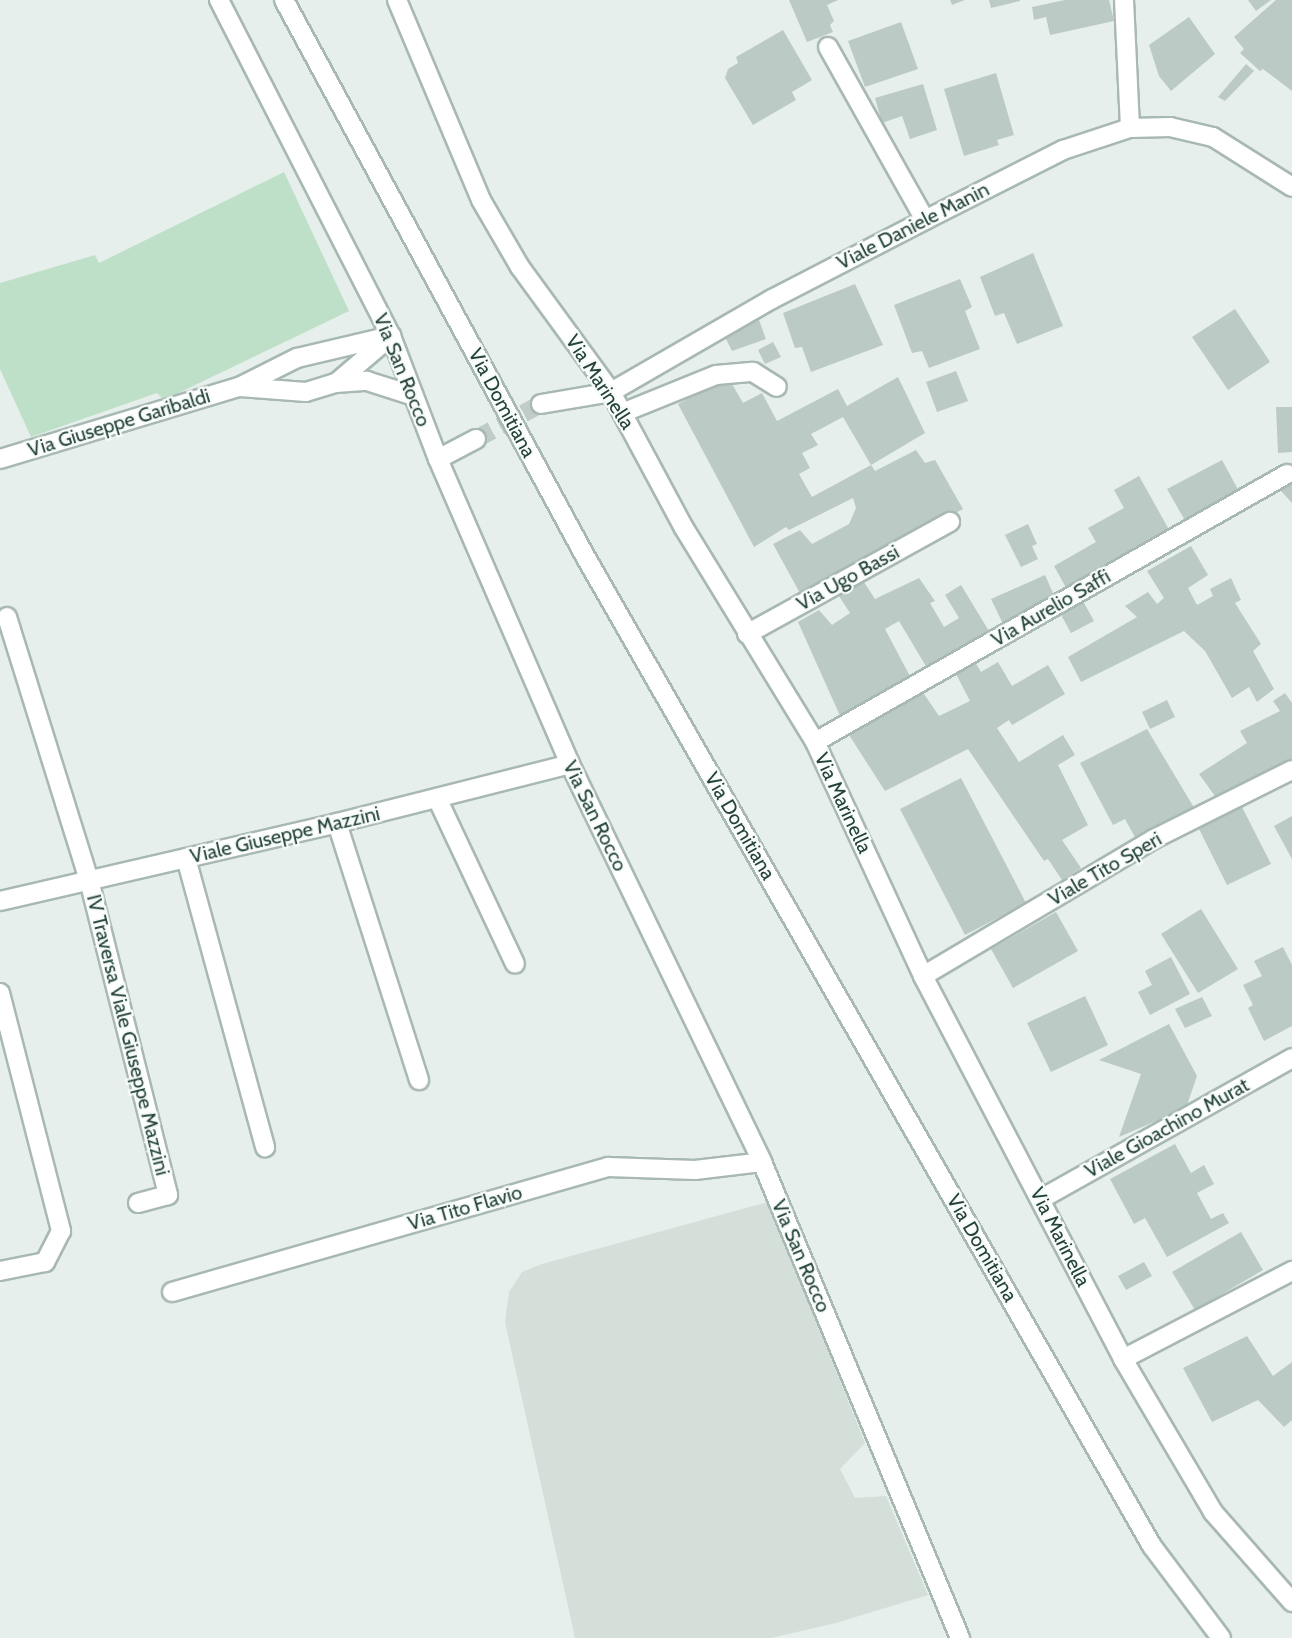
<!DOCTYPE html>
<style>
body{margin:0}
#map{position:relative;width:1292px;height:1638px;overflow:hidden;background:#e6efeb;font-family:Cabin,sans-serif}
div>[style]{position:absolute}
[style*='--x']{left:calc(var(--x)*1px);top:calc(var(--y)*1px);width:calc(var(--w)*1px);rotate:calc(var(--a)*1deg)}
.built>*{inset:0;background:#d4dfda}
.green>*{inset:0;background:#bfe0c8}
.building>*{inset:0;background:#bbcac4}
.minor-tunnel>*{height:18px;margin-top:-9px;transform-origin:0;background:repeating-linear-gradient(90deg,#bfccc8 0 18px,transparent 0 27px)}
.roads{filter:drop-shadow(2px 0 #a8b8b2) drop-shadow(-2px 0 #a8b8b2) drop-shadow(0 2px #a8b8b2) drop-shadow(0 -2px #a8b8b2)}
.minor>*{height:18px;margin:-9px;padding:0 9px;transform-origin:9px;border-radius:9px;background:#fff}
.tertiary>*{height:18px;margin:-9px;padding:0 9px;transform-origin:9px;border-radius:9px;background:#fff}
span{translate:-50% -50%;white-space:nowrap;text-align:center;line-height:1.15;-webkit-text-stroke:4.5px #f7fbf9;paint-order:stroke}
.street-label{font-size:20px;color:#24423a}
</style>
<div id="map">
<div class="built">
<i style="clip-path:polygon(768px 1202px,865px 1443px,840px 1469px,855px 1498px,886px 1496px,928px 1595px,836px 1623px,771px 1638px,575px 1638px,505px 1322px,509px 1292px,522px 1272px,542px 1264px)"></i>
</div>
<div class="green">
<i style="clip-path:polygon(284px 172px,349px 311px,164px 400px,157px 393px,31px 437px,0 369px,0 283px,95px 255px,99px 263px)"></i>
</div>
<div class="building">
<i style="clip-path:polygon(789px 0,838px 0,827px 5px,834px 21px,830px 25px,833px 32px,807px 42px)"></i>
<i style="clip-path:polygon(950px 0,965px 0,952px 5px)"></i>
<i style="clip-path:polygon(989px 0,1020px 0,1020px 1px,991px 8px)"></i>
<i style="clip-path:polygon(1065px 0,1109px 0,1114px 21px,1050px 35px,1046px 17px,1034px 20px,1032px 7px)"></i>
<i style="clip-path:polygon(1248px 0,1271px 0,1256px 11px)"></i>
<i style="clip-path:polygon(1276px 0,1292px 0,1292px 91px,1263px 69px,1260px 71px,1240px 53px,1244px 49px,1234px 37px)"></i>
<i style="clip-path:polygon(1189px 17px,1215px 54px,1171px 91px,1159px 76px,1149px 45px)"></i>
<i style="clip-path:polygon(901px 22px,918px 69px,865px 87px,848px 41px)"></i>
<i style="clip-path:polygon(783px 30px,812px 80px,792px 92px,796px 100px,753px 125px,725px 78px,728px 69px,738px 63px,736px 57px)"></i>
<i style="clip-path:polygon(1246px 64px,1254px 71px,1225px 101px,1218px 97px)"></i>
<i style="clip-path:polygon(996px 73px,1014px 135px,997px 140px,999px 145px,964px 156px,944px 89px)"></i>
<i style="clip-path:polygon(923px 84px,937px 130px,910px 139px,902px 116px,882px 123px,875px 98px)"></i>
<i style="clip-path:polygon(1033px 253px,1063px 326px,1017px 344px,1004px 313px,995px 316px,980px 277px)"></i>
<i style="clip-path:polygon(960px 279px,972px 307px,965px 311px,980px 349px,929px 368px,922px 351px,912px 353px,894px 305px)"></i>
<i style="clip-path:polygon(855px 284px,883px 345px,811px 372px,802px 347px,795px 348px,783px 313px)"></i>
<i style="clip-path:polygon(1235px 309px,1270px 362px,1228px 390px,1192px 337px)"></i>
<i style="clip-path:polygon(759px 320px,766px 339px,732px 351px,725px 337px)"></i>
<i style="clip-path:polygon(773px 342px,781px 357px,765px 364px,758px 350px)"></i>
<i style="clip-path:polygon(956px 371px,968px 401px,937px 412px,926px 382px)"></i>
<i style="clip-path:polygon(728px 377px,743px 403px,762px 393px,777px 421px,838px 389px,847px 406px,898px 377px,925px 433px,871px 465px,843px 417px,811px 434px,818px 445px,802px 453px,810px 468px,799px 474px,812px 497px,871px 465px,875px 471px,916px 450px,925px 463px,935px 460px,963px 509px,801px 595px,773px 544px,800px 530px,812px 544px,849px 524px,856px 508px,853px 498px,789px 530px,786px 527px,754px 547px,678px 404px)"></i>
<i style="clip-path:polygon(1276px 407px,1292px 407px,1292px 452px,1278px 453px)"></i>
<i style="clip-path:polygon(1222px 460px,1241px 495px,1187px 524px,1167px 489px)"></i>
<i style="clip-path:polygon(1139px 476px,1172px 535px,1069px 593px,1054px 566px,1096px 542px,1088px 528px,1124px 508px,1114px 490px)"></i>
<i style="clip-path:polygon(1292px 481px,1292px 503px,1281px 491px)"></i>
<i style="clip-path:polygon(1028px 524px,1037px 544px,1032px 546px,1038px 559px,1021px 567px,1005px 535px)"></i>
<i style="clip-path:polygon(1191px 546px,1208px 575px,1188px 588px,1197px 605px,1213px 596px,1210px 589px,1231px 578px,1241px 600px,1235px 603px,1261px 644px,1253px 651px,1274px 689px,1257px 702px,1249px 687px,1232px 698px,1205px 651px,1184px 631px,1081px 682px,1068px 657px,1137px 617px,1125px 606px,1148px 592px,1157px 604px,1164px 598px,1147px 571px)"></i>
<i style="clip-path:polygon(1045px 575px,1057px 602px,1004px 626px,991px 599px)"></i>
<i style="clip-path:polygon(860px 576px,875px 599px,919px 578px,935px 601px,930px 603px,944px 627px,959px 618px,945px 595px,961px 585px,992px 636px,930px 673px,899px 621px,885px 629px,912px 680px,841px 718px,798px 622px,819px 610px,832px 625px,850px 613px,835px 590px)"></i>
<i style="clip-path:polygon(1083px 601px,1094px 621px,1071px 633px,1060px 613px)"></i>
<i style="clip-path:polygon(975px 662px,981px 672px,998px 662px,1012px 686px,1048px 665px,1065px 694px,1012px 725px,1009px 720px,997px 728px,1019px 762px,1063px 735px,1075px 755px,1058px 765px,1088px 825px,1062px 840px,1081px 868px,1062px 880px,1048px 859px,1044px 861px,968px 749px,885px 791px,849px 735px,922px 691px,939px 716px,970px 701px,955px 672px)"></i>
<i style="clip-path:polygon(1285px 693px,1292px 703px,1292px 766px,1220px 803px,1199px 774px,1247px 743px,1240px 731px,1280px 711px,1273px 701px)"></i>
<i style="clip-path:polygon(1167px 700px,1175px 717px,1150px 729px,1142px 712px)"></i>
<i style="clip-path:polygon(1147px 729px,1196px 811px,1137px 841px,1125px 819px,1113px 825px,1080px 763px)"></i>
<i style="clip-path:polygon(961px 778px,1026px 903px,965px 935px,900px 809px)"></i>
<i style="clip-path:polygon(1241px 805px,1271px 864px,1227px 885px,1198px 827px)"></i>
<i style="clip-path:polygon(1292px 816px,1292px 859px,1274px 826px)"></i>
<i style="clip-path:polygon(1201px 909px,1238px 969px,1198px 993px,1161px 934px)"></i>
<i style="clip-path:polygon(1056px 912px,1078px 951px,1013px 988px,991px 949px)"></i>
<i style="clip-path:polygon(1283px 947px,1292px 965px,1292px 1026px,1264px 1041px,1248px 1008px,1253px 1005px,1243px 985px,1262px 976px,1254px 961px)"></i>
<i style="clip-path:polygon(1171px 957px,1190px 994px,1150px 1015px,1138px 992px,1152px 985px,1145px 971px)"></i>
<i style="clip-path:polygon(1085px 996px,1108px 1045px,1051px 1072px,1027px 1023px)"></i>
<i style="clip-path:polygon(1202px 997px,1212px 1016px,1185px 1028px,1175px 1009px)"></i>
<i style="clip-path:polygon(1169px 1024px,1197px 1076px,1186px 1108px,1119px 1137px,1141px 1074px,1099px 1060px)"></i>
<i style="clip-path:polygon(1175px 1144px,1191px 1173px,1204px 1165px,1214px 1184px,1197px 1193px,1211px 1219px,1223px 1213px,1229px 1223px,1167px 1257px,1145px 1218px,1134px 1224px,1110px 1179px)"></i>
<i style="clip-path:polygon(1241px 1232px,1263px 1270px,1195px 1310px,1172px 1272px)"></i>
<i style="clip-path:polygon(1144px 1262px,1152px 1276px,1126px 1290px,1118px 1276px)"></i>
<i style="clip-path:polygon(1247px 1336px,1273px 1376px,1292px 1362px,1292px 1420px,1284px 1427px,1258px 1400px,1212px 1422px,1183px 1368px)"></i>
</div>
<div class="minor-tunnel">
<i style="--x:476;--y:439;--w:74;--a:-28.3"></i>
</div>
<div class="roads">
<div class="minor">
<i style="--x:219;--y:0;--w:377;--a:62.9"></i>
<i style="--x:391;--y:336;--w:132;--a:69.1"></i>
<i style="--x:438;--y:459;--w:332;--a:66.6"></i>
<i style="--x:570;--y:764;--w:442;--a:64.2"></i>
<i style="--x:762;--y:1162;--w:516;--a:67.41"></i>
<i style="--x:397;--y:0;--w:217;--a:67.2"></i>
<i style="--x:481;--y:200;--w:78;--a:59.8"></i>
<i style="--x:520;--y:267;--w:155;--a:53.9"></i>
<i style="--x:611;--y:392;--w:154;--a:61.8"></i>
<i style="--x:684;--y:528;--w:251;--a:58.5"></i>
<i style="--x:815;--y:742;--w:258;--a:65.2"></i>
<i style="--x:923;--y:976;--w:432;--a:62.4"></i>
<i style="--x:1123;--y:1359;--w:178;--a:59.5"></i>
<i style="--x:1213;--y:1512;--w:120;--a:48.7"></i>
<i style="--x:1124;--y:0;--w:128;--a:87.3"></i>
<i style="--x:828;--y:47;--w:198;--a:60.7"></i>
<i style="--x:336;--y:383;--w:31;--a:-4"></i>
<i style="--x:367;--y:381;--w:49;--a:17.7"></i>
<i style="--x:240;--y:387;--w:66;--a:4.3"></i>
<i style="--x:306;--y:392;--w:31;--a:-17"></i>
<i style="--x:336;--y:383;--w:71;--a:-40.4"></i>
<i style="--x:541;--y:404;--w:71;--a:-9.7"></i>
<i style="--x:611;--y:392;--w:186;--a:-30"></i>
<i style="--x:772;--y:299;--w:172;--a:-27.3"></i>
<i style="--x:925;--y:220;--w:155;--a:-26.9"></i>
<i style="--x:1063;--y:150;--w:71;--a:-18.2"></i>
<i style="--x:1130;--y:128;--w:40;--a:-1.4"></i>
<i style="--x:1170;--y:127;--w:44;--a:13.1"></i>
<i style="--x:1213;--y:137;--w:93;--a:32.3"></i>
<i style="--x:622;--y:413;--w:101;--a:-22"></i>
<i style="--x:716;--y:375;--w:37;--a:-5"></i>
<i style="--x:753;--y:372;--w:28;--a:32"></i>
<i style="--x:0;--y:459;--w:250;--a:-16.8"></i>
<i style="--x:239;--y:387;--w:65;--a:-26.6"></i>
<i style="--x:297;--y:358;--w:97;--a:-13.2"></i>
<i style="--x:438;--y:459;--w:43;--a:-27.8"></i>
<i style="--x:7;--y:617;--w:275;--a:72.7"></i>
<i style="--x:89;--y:880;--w:325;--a:75.9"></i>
<i style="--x:168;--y:1195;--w:31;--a:165"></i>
<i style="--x:747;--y:634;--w:232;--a:-28.9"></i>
<i style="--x:815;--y:742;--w:543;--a:-29.59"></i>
<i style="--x:437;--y:798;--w:183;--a:64.8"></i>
<i style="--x:337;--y:823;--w:270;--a:72.3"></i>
<i style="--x:186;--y:858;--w:300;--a:74.7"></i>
<i style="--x:0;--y:901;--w:346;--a:-13"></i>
<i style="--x:337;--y:823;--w:240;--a:-14.2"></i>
<i style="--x:923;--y:976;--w:269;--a:-30.7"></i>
<i style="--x:1154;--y:839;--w:154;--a:-26.6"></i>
<i style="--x:0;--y:993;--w:246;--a:75.6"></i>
<i style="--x:61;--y:1231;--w:35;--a:117"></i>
<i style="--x:45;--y:1262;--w:46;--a:168.7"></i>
<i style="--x:1041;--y:1199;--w:288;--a:-29.3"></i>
<i style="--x:172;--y:1292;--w:454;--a:-16"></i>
<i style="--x:608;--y:1167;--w:87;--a:2"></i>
<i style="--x:695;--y:1170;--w:67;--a:-6.8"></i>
<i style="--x:1123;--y:1359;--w:191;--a:-27.5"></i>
</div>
<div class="tertiary">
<i style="--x:284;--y:0;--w:632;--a:61.57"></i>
<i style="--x:585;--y:556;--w:1141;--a:60.2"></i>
<i style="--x:1152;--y:1546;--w:115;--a:53.1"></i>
</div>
</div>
<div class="street-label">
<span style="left:913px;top:226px;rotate:-27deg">Viale Daniele Manin</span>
<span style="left:402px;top:370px;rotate:68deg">Via San Rocco</span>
<span style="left:600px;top:382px;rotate:57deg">Via Marinella</span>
<span style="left:502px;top:403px;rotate:62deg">Via Domitiana</span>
<span style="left:119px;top:423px;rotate:-17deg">Via Giuseppe Garibaldi</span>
<span style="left:848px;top:578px;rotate:-29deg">Via Ugo Bassi</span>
<span style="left:1051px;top:608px;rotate:-30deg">Via Aurelio Saffi</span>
<span style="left:843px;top:803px;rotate:65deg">Via Marinella</span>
<span style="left:595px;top:816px;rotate:64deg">Via San Rocco</span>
<span style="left:740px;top:826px;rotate:60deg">Via Domitiana</span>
<span style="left:285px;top:835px;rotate:-13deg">Viale Giuseppe Mazzini</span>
<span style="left:1105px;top:869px;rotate:-30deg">Viale Tito Speri</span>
<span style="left:128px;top:1035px;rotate:76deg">IV Traversa Viale Giuseppe Mazzini</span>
<span style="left:1167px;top:1128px;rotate:-29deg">Viale Gioachino Murat</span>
<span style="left:465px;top:1208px;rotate:-16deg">Via Tito Flavio</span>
<span style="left:1060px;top:1237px;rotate:63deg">Via Marinella</span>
<span style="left:982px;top:1248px;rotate:60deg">Via Domitiana</span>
<span style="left:801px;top:1256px;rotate:67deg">Via San Rocco</span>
</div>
</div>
